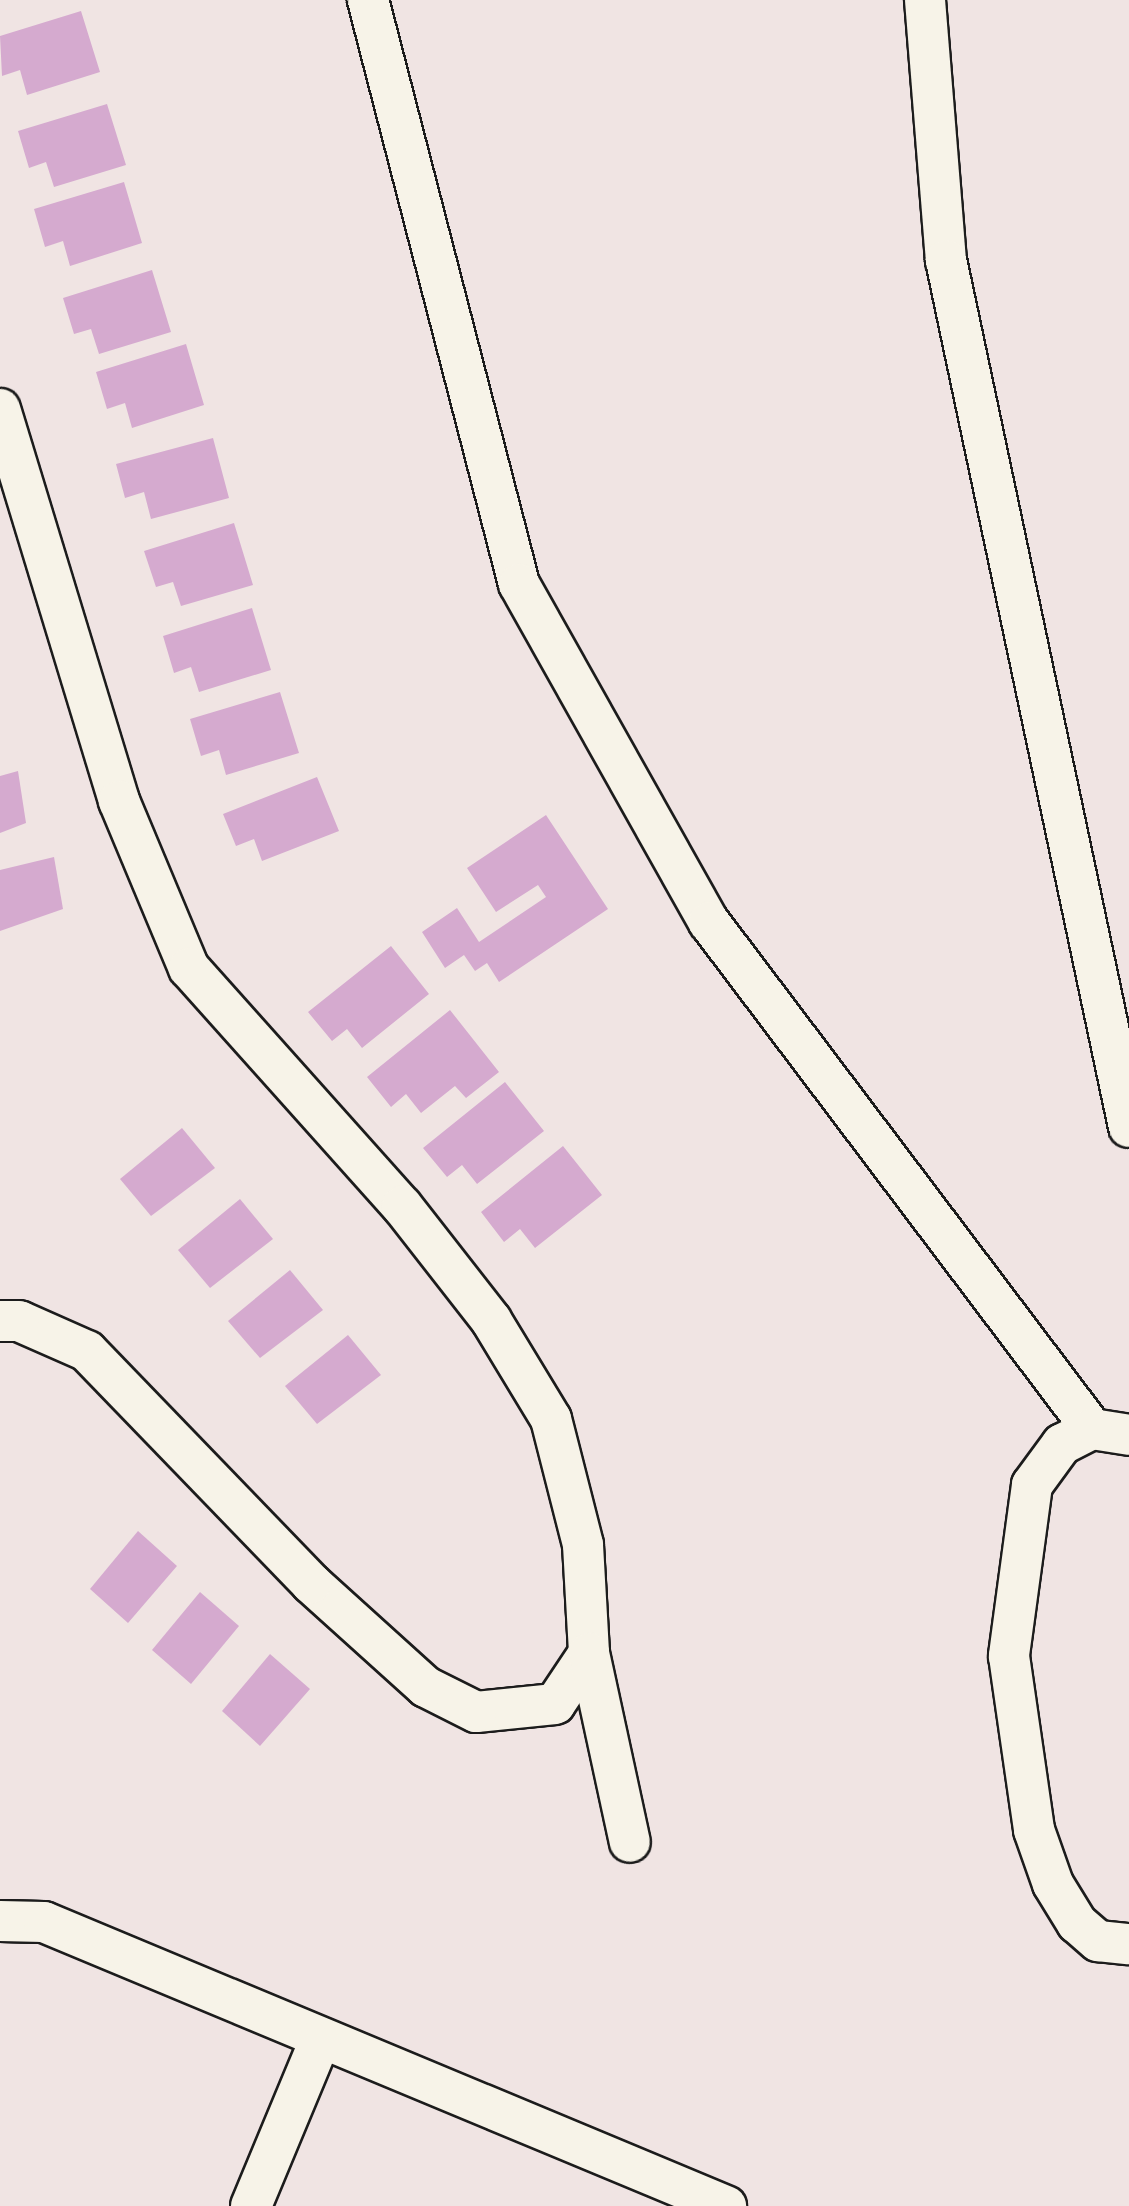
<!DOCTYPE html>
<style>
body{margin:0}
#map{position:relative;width:1129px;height:2206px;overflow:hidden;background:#f0e4e3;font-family:"Balsamiq Sans",sans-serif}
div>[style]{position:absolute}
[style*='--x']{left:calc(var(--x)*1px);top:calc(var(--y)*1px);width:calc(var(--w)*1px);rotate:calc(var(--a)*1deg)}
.building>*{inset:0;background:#d5aacf}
.roads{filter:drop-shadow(2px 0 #1c1c1c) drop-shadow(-2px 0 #1c1c1c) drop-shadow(0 2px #1c1c1c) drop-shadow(0 -2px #1c1c1c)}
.minor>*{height:40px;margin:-20px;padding:0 20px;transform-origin:20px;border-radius:20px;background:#f7f3e8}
span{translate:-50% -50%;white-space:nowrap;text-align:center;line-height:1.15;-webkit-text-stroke:8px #f7f3e8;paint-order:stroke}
</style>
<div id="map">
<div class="building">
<i style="clip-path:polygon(81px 11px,100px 72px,27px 95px,20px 70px,2px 76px,0 36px)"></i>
<i style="clip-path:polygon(107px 104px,126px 165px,54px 187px,46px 162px,29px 168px,18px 131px)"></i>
<i style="clip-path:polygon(124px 182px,142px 243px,70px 266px,63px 241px,45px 247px,34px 209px)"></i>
<i style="clip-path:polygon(152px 270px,171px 332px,99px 354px,91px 329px,74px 334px,63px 298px)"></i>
<i style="clip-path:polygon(186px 344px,204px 405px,132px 428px,125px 403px,107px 409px,96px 372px)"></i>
<i style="clip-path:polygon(213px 438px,229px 498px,151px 519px,144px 492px,125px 498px,116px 464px)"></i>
<i style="clip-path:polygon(234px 523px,253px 585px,181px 606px,173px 582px,156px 587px,144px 551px)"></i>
<i style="clip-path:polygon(252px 608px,271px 670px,199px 692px,191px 667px,174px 673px,163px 636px)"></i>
<i style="clip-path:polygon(280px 692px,299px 753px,226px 775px,219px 750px,201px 756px,190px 719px)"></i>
<i style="clip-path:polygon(18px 771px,26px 823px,0 833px,0 776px)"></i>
<i style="clip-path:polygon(317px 777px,339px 831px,262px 861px,254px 839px,236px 846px,223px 814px)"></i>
<i style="clip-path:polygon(546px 815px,608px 909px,499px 982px,487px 963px,475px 971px,464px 955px,445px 968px,422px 932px,457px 908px,479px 942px,546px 897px,538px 885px,496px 912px,467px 868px)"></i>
<i style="clip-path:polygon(54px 857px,63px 909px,0 931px,0 870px)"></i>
<i style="clip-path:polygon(391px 946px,429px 994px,362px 1048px,347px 1029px,332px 1041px,308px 1012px)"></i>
<i style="clip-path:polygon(450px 1010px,499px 1072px,466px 1098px,455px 1086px,421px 1113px,406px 1094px,391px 1107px,367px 1077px)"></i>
<i style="clip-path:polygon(505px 1082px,544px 1131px,477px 1184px,462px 1165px,447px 1177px,423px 1148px)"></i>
<i style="clip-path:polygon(182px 1128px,215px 1168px,151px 1216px,120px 1179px)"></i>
<i style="clip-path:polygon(563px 1146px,602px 1195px,535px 1248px,520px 1229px,504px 1242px,481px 1212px)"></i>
<i style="clip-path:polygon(240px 1199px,273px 1239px,210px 1288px,178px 1250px)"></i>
<i style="clip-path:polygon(290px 1270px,323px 1310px,260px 1358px,228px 1321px)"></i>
<i style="clip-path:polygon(348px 1335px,381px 1375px,317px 1424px,285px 1386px)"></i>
<i style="clip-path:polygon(138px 1531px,177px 1566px,128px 1623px,90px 1589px)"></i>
<i style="clip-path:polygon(200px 1592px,239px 1626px,191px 1684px,152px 1650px)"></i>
<i style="clip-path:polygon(270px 1654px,310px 1689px,260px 1746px,222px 1711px)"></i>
</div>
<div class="roads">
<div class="minor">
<i style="--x:368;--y:0;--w:603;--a:75.5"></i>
<i style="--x:519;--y:584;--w:388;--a:60.7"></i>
<i style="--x:709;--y:922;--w:635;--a:52.93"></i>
<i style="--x:1092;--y:1429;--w:37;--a:9"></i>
<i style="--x:925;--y:0;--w:261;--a:85.4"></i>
<i style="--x:946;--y:260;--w:886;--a:78.08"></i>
<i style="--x:0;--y:409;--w:410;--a:73.1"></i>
<i style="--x:119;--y:801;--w:181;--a:67.3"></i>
<i style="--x:189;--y:968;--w:319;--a:48.2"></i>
<i style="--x:402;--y:1206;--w:145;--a:52"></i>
<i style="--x:491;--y:1320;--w:116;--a:58.8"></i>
<i style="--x:551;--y:1419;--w:130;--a:75.7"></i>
<i style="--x:583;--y:1545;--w:108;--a:86.8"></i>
<i style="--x:589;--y:1653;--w:61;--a:123.7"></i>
<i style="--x:555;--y:1704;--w:79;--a:174.2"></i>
<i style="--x:476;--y:1712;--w:56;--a:-153.4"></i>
<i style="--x:426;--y:1687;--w:155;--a:-137.9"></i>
<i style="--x:311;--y:1583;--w:322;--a:-134"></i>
<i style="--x:87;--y:1351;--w:74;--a:-156.2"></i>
<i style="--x:19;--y:1321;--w:19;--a:180"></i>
<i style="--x:1092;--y:1429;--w:34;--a:153"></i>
<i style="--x:1062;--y:1444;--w:51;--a:126.2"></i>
<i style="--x:1032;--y:1485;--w:173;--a:97.7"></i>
<i style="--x:1009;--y:1656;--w:176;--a:81.8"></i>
<i style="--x:1034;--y:1830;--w:57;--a:70.6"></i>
<i style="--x:1053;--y:1884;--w:46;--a:58.4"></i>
<i style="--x:1077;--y:1923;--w:28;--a:41"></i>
<i style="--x:1098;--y:1941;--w:31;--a:6"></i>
<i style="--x:589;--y:1653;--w:193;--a:77.8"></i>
<i style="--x:0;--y:1921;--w:44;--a:1.3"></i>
<i style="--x:44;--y:1922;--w:739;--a:22.61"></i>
<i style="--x:251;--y:2206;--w:182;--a:-67.4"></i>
</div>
</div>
</div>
